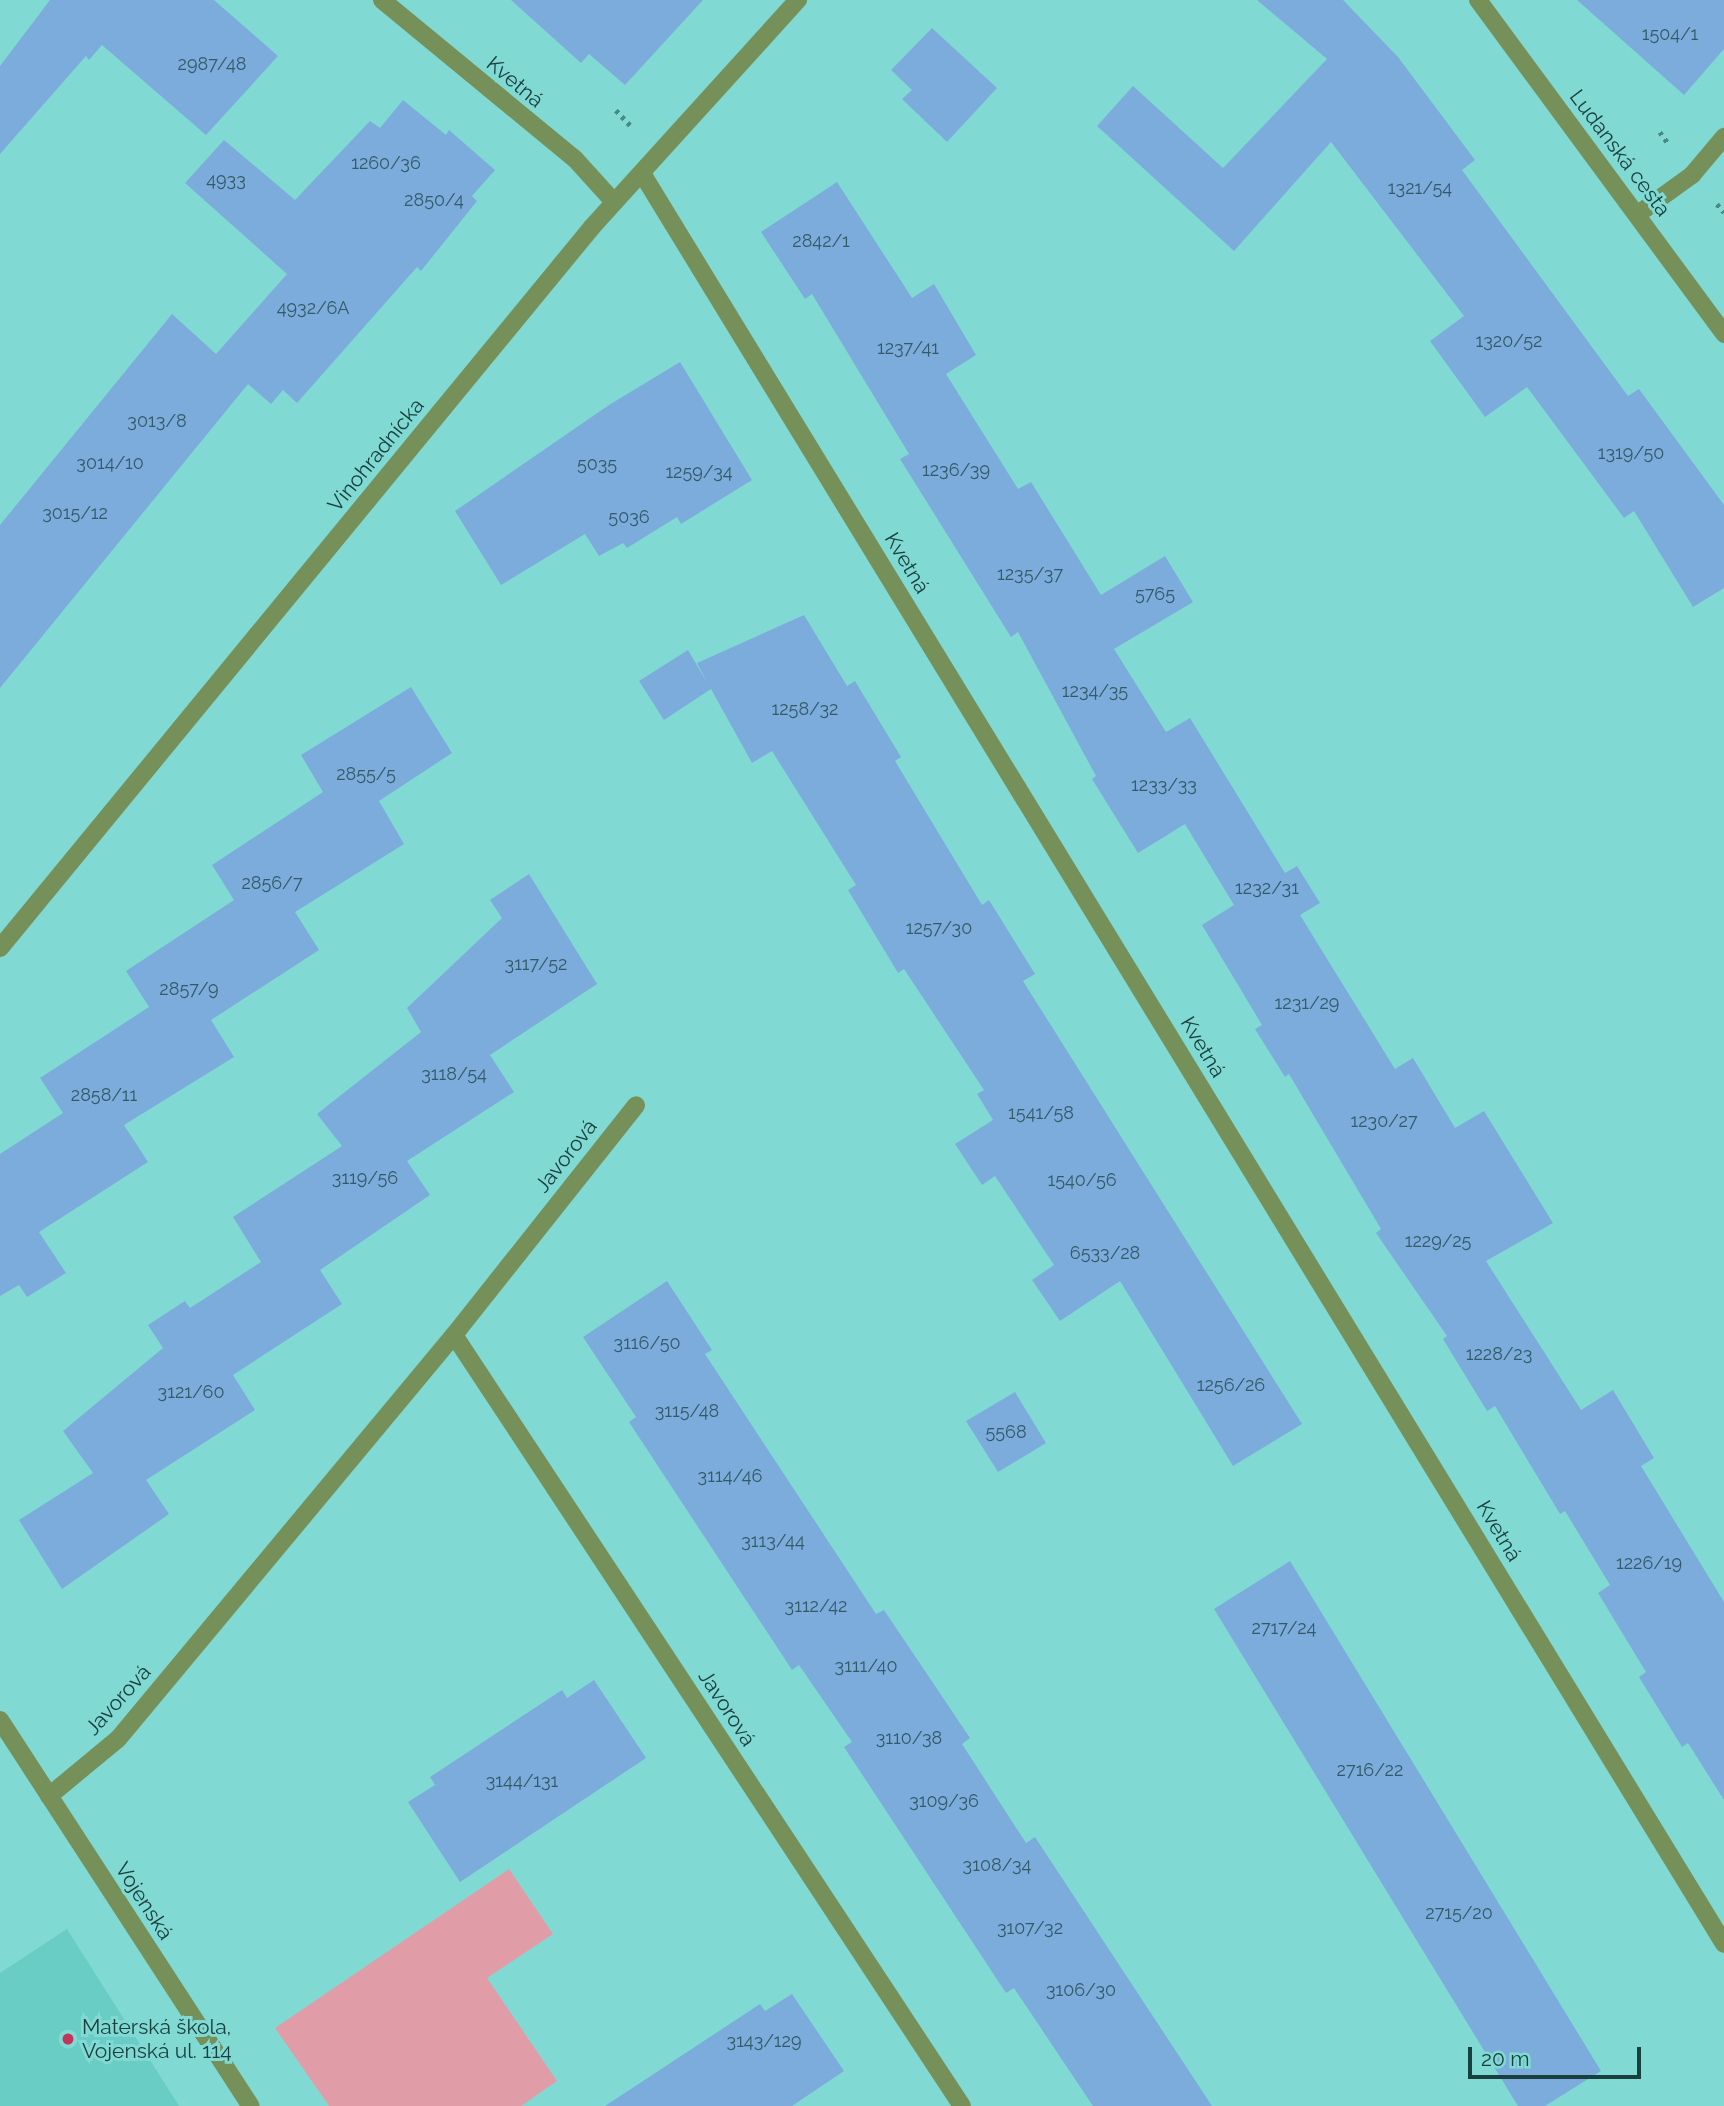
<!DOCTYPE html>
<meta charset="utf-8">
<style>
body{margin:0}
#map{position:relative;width:1724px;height:2106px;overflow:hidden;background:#80dad3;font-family:Raleway,sans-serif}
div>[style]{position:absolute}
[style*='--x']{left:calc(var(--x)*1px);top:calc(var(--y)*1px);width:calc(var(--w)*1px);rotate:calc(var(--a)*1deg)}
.built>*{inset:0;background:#69ccc5}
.green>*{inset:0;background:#e19da7}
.building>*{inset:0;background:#7cacdc}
.path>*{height:4.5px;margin-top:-2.25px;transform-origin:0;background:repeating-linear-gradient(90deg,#498883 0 3.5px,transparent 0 8.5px)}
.minor>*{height:18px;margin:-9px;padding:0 9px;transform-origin:9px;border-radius:9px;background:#76905a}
.dots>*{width:19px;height:19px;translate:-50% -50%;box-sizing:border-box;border:4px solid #80dad3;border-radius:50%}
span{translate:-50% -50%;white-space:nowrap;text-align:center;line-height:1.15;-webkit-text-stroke:6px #80dad3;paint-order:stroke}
.number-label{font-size:18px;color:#325b66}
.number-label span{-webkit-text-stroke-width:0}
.street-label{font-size:21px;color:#1a403e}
.poi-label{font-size:21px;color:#1a403e}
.left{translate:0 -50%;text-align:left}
.scale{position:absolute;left:1468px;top:2047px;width:173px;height:32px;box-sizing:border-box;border:4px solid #1a403e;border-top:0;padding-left:9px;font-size:21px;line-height:24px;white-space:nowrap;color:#1a403e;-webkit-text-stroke:5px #80dad3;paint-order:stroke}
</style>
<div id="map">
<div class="built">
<i style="clip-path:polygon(67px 1929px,179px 2106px,0 2106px,0 1973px)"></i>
</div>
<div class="green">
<i style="clip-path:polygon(509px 1869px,553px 1934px,487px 1978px,557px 2081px,521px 2106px,329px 2106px,275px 2028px)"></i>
</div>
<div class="building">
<i style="clip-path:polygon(50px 0,214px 0,278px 56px,206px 135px,102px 45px,89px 60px,86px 56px,0 154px,0 66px)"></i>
<i style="clip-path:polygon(511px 0,703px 0,625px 85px,589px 54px,581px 63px)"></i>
<i style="clip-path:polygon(1257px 0,1343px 0,1398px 57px,1475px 160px,1462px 170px,1628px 396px,1639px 389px,1724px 505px,1724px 588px,1693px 607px,1634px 511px,1624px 518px,1527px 387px,1485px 417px,1430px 341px,1464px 316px,1331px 142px,1234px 251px,1097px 126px,1133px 86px,1223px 168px,1327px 59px)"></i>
<i style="clip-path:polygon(1577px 0,1724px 0,1724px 49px,1684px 95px)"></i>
<i style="clip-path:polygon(932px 28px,997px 88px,947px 142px,902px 99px,912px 90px,891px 70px)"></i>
<i style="clip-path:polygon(403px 100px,446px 135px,449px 130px,495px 170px,472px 196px,477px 201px,421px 271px,417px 267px,297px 403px,283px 390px,271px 404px,248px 384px,0 688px,0 525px,172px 314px,216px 354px,287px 274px,185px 183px,224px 140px,295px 200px,370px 121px,380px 128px)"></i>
<i style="clip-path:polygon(837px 182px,912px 298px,934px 284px,976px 355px,946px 374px,1018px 489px,1031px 482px,1101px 595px,1165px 556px,1193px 602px,1114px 649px,1166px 732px,1190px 718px,1285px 873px,1297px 866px,1320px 903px,1300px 915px,1395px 1069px,1413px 1058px,1455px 1128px,1484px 1111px,1553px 1223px,1486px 1261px,1581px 1410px,1613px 1390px,1654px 1458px,1641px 1466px,1724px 1602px,1724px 1800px,1688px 1743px,1682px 1747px,1639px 1677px,1646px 1672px,1598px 1593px,1610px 1585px,1565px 1511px,1560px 1514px,1495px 1406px,1487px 1411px,1443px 1339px,1447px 1336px,1376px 1233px,1381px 1229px,1289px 1074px,1285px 1077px,1255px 1029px,1262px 1025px,1202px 925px,1234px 905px,1185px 824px,1138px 853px,1092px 779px,1096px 776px,1018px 632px,1011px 637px,900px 459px,909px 454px,812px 294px,805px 299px,761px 232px)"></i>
<i style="clip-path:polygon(680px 362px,752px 480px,681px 524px,677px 517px,627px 548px,623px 543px,599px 556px,585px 534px,501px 585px,455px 511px,609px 405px)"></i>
<i style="clip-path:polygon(804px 615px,847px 686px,855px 681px,901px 757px,895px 761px,982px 905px,989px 900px,1035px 974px,1023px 981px,1302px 1424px,1233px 1466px,1120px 1281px,1060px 1321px,1032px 1280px,1054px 1265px,995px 1176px,982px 1185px,955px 1144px,993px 1120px,977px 1094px,984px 1090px,904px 969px,898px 973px,848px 890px,856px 885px,772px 751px,752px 763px,711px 689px,664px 720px,639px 681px,688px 650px,708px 684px,697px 663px)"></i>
<i style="clip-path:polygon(411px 687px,452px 753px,379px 801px,404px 844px,295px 912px,319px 950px,211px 1020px,234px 1057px,124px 1125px,148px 1162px,39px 1232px,66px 1273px,27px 1297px,19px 1285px,0 1296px,0 1154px,63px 1113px,40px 1078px,149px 1007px,126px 971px,234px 900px,212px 865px,323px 792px,301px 755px)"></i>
<i style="clip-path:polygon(529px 874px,597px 984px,490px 1055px,514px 1092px,407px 1161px,430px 1195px,320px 1270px,342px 1304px,233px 1375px,255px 1410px,146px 1480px,169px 1514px,62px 1589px,19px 1520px,93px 1473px,63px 1431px,163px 1348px,148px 1325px,185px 1301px,190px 1308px,261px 1262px,233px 1217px,342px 1146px,317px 1114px,421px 1032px,407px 1008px,502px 918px,490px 900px)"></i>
<i style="clip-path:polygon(667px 1281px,712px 1350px,705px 1354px,876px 1614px,884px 1610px,970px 1738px,962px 1744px,1026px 1843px,1035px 1837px,1212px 2106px,1093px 2106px,1014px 1988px,1006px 1993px,844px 1747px,852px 1742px,799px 1665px,792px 1670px,629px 1422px,636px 1417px,583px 1337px)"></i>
<i style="clip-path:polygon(1015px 1392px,1046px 1443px,998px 1472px,966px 1421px)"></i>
<i style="clip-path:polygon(1290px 1561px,1601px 2071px,1545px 2106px,1518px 2106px,1214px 1609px)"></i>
<i style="clip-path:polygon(594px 1680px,646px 1758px,460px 1882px,408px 1802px,435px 1785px,430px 1777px,562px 1690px,567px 1698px)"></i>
<i style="clip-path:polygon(792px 1994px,844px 2071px,792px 2106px,605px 2106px,760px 2004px,765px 2011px)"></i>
</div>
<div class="path">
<i style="--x:616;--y:110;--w:21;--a:47"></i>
<i style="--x:1660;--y:132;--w:14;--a:54"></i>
<i style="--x:1717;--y:204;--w:11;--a:49"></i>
</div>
<div class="minor">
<i style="--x:382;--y:0;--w:250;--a:39.5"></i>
<i style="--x:575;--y:159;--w:58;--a:47.8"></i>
<i style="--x:1478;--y:0;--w:415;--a:53.6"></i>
<i style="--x:643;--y:175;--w:2073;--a:58.57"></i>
<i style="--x:1638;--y:214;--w:67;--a:-35.8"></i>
<i style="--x:1692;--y:175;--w:50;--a:-49.9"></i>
<i style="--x:0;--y:948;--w:933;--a:-50.61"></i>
<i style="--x:592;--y:227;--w:307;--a:-47.8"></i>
<i style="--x:454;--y:1335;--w:293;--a:-51.6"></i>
<i style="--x:0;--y:1720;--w:460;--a:57"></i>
<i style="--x:49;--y:1796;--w:89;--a:-39.6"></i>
<i style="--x:118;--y:1739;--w:525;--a:-50.25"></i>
<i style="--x:454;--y:1335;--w:923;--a:56.62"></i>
</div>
<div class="dots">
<i style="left:68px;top:2039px;background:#c4355c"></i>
</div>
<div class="number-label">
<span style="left:1670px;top:34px">1504/1</span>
<span style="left:212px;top:64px">2987/48</span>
<span style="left:386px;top:163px">1260/36</span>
<span style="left:226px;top:180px">4933</span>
<span style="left:1420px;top:188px">1321/54</span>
<span style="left:434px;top:200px">2850/4</span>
<span style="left:821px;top:241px">2842/1</span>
<span style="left:313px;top:308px">4932/6A</span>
<span style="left:1509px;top:341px">1320/52</span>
<span style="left:908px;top:348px">1237/41</span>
<span style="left:157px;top:421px">3013/8</span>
<span style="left:1631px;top:453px">1319/50</span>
<span style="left:110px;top:463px">3014/10</span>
<span style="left:597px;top:464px">5035</span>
<span style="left:956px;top:470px">1236/39</span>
<span style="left:699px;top:472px">1259/34</span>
<span style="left:75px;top:513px">3015/12</span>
<span style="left:629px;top:517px">5036</span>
<span style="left:1030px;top:574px">1235/37</span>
<span style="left:1155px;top:594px">5765</span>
<span style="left:1095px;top:691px">1234/35</span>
<span style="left:805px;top:709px">1258/32</span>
<span style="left:366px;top:774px">2855/5</span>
<span style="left:1164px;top:785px">1233/33</span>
<span style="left:272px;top:883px">2856/7</span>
<span style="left:1267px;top:888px">1232/31</span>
<span style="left:939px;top:928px">1257/30</span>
<span style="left:536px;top:964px">3117/52</span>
<span style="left:189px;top:989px">2857/9</span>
<span style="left:1307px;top:1003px">1231/29</span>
<span style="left:454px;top:1074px">3118/54</span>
<span style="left:104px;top:1095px">2858/11</span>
<span style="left:1041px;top:1113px">1541/58</span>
<span style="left:1384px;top:1121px">1230/27</span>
<span style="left:365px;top:1178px">3119/56</span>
<span style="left:1082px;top:1180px">1540/56</span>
<span style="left:1438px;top:1241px">1229/25</span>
<span style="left:1105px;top:1253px">6533/28</span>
<span style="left:647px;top:1343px">3116/50</span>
<span style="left:1499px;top:1354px">1228/23</span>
<span style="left:1231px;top:1385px">1256/26</span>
<span style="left:191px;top:1392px">3121/60</span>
<span style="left:687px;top:1411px">3115/48</span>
<span style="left:1006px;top:1432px">5568</span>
<span style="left:730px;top:1476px">3114/46</span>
<span style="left:773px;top:1541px">3113/44</span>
<span style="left:1649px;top:1563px">1226/19</span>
<span style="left:816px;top:1606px">3112/42</span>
<span style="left:1284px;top:1628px">2717/24</span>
<span style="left:866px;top:1666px">3111/40</span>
<span style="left:909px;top:1738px">3110/38</span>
<span style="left:1370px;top:1770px">2716/22</span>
<span style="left:522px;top:1781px">3144/131</span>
<span style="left:944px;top:1801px">3109/36</span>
<span style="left:997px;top:1865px">3108/34</span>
<span style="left:1459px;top:1913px">2715/20</span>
<span style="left:1030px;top:1928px">3107/32</span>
<span style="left:1081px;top:1990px">3106/30</span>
<span style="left:764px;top:2041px">3143/129</span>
</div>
<div class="street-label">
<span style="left:515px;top:82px;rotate:40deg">Kvetná</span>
<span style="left:1620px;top:153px;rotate:53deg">Ludanská cesta</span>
<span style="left:376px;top:455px;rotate:-51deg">Vinohradnícka</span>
<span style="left:907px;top:563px;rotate:59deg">Kvetná</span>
<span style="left:1203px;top:1047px;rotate:59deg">Kvetná</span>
<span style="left:566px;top:1156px;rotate:-52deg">Javorová</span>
<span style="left:1499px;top:1531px;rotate:59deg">Kvetná</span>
<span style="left:118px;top:1700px;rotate:-48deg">Javorová</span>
<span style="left:727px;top:1708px;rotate:57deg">Javorová</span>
<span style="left:144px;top:1901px;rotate:57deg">Vojenská</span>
</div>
<div class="poi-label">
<span class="left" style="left:82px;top:2039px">Materská škola,<br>Vojenská ul. 114</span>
</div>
<div class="scale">20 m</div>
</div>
